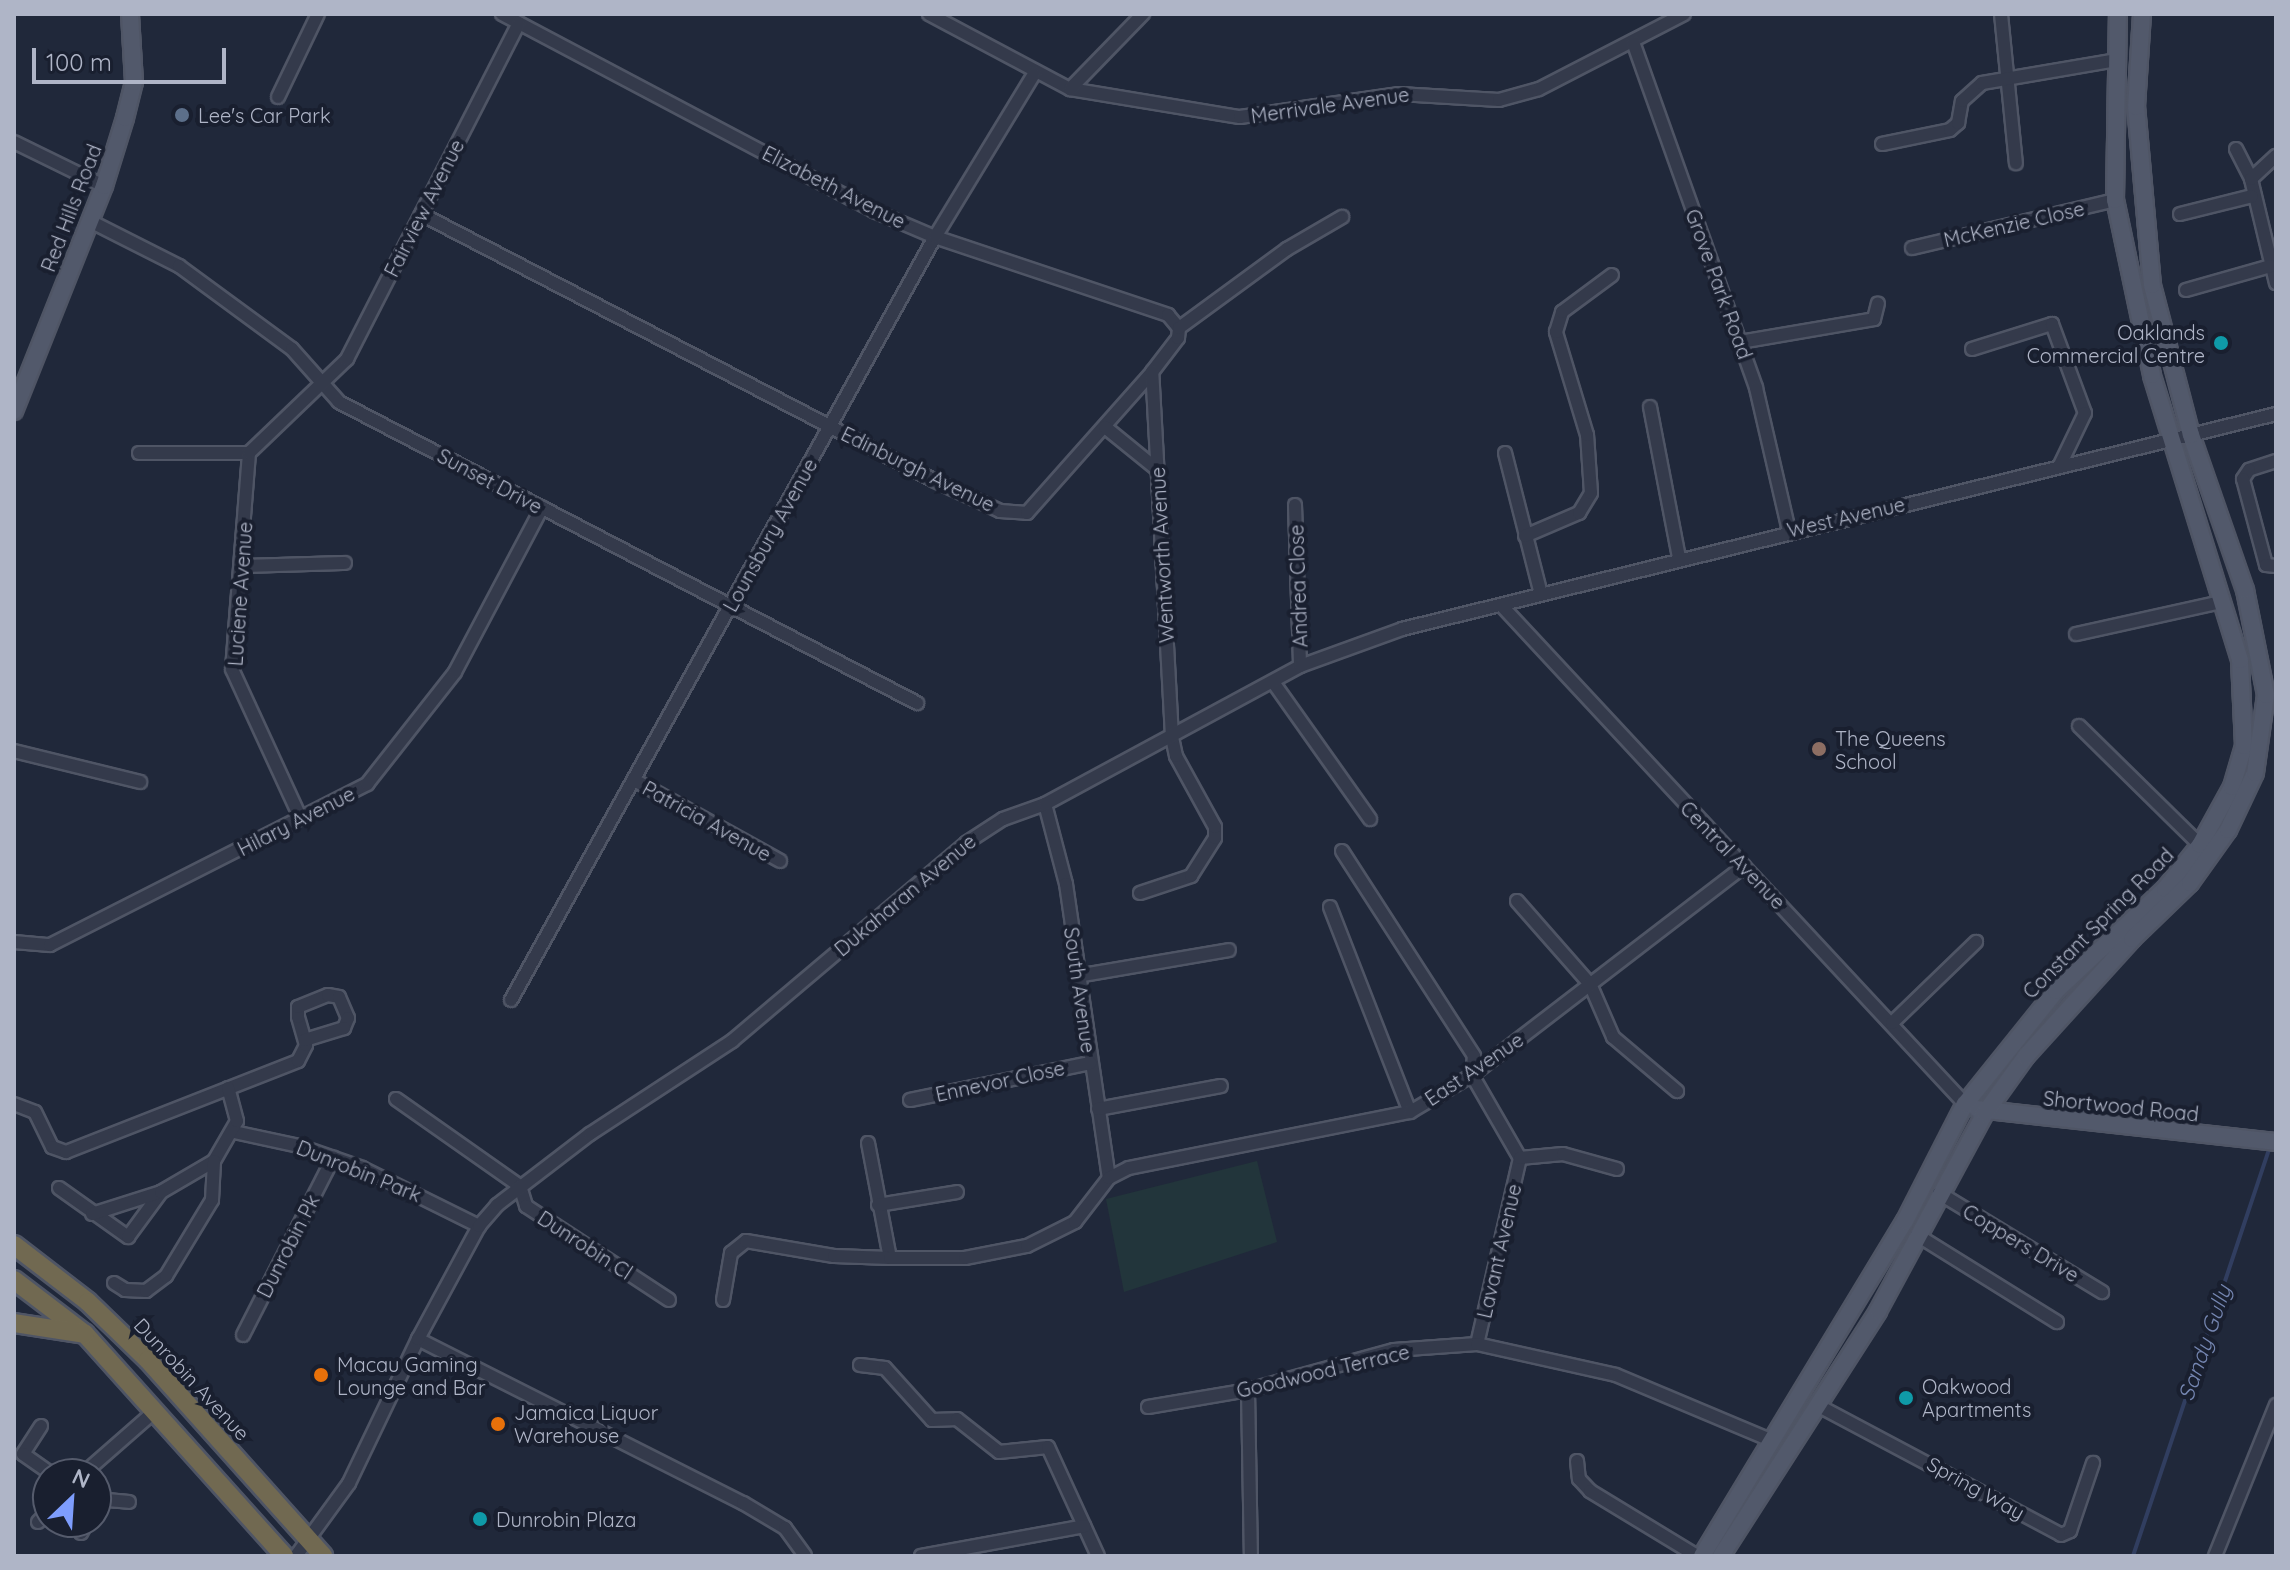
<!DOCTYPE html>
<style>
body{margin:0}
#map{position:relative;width:2290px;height:1570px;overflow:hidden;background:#20283a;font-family:Quicksand,sans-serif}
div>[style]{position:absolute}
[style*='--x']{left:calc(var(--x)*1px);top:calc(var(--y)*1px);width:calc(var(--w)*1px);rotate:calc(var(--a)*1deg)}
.green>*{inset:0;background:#22353b}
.stream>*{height:4px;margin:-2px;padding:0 2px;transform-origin:2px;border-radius:2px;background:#313e60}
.roads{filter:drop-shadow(2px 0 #4f5565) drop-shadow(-2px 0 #4f5565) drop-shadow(0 2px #4f5565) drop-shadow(0 -2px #4f5565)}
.minor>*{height:12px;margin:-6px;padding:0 6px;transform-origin:6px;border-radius:6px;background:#343a4b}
.major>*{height:16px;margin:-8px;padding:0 8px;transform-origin:8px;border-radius:8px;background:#52596b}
.highway>*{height:18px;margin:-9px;padding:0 9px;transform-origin:9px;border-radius:9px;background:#716951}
.dots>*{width:22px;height:22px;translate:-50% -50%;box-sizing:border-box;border:4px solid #191f2f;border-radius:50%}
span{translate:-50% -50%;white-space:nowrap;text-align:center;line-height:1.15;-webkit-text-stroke:8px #191f2f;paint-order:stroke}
.street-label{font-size:20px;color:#afb5c7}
.poi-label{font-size:20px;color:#afb5c7}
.left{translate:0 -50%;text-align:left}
.right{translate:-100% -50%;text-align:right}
.water-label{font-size:22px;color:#7586b1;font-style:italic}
.frame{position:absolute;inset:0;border:16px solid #afb5c7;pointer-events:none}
.north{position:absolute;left:32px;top:1458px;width:80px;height:80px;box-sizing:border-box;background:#191f2f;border:2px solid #555b6c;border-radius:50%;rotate:25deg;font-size:22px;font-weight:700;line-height:32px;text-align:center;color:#afb5c7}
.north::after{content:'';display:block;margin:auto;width:28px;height:36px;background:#7e9dfd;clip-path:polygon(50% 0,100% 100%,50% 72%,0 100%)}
.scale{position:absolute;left:32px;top:48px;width:194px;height:36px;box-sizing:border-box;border:4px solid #afb5c7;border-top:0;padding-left:10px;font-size:24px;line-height:28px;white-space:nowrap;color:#afb5c7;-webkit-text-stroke:6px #191f2f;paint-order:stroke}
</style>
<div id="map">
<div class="green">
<i style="clip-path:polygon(1257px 1161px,1277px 1242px,1124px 1292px,1106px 1199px)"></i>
</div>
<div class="stream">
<i style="--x:2133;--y:1556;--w:434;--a:-71.5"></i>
</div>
<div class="roads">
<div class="minor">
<i style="--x:502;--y:14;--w:421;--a:27.9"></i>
<i style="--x:874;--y:211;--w:66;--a:23.1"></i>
<i style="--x:935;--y:237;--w:246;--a:18.5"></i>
<i style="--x:1168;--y:315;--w:17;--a:50"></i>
<i style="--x:929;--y:14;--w:160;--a:28"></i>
<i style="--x:1070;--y:89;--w:172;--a:9.4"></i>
<i style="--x:1240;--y:117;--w:161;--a:-8.2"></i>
<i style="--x:1399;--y:94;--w:100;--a:3.4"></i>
<i style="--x:1499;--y:100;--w:41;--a:-15.4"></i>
<i style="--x:1539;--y:89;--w:163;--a:-27.3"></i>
<i style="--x:2001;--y:14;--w:150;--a:84.3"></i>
<i style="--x:1633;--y:42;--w:367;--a:70.4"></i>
<i style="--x:1756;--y:388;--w:147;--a:77"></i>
<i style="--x:1070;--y:89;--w:105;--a:-45.8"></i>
<i style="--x:278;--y:97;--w:92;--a:-64.3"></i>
<i style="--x:14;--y:142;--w:100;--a:26.1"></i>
<i style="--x:1882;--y:144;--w:69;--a:-11.6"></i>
<i style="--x:1950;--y:130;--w:11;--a:-41"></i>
<i style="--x:1958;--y:123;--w:22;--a:-80"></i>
<i style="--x:1962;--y:101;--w:27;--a:-42"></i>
<i style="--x:1982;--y:83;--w:136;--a:-9.7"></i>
<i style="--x:2236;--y:149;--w:34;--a:63"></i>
<i style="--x:2251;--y:179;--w:107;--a:76.5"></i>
<i style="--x:2251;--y:179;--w:34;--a:-43"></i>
<i style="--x:421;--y:214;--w:577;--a:27.45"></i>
<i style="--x:933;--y:480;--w:74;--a:24.8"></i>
<i style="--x:1000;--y:511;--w:27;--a:4"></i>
<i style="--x:1027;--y:513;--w:188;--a:-48.4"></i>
<i style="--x:1152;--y:372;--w:43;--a:-52.6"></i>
<i style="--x:1178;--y:338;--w:10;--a:-84"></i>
<i style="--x:1179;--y:328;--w:134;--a:-36.2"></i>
<i style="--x:1287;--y:249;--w:64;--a:-30.2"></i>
<i style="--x:2180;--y:214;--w:74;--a:-14"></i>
<i style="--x:90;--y:221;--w:100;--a:26.8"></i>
<i style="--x:179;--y:266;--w:140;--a:36.3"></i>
<i style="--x:292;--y:349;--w:71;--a:48.4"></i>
<i style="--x:339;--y:402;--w:652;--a:27.51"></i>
<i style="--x:1912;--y:248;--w:209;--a:-13.3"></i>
<i style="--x:2186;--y:290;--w:88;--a:-15.8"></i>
<i style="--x:1740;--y:342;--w:136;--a:-9.7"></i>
<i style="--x:1874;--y:319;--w:16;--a:-76"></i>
<i style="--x:1972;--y:349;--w:84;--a:-17.4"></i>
<i style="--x:2052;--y:324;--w:95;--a:69.7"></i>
<i style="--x:2085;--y:413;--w:60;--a:115.7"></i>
<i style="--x:1650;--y:407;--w:154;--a:79.1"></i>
<i style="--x:1105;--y:427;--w:68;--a:39.1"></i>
<i style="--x:139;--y:453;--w:110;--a:0"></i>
<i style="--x:1505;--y:453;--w:146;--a:75.7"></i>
<i style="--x:2276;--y:461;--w:28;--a:162"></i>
<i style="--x:2249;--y:470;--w:11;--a:124"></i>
<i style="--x:2243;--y:479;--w:89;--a:75"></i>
<i style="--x:2266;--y:565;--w:10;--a:6"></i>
<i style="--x:1295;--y:505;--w:161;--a:88.2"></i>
<i style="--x:1525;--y:536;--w:59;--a:-23.1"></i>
<i style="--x:1579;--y:513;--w:23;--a:-59"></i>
<i style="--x:1591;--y:493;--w:58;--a:-93.9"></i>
<i style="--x:1587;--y:435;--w:108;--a:-106.8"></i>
<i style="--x:1556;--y:332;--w:21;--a:-73"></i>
<i style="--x:1562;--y:312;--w:62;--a:-36.5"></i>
<i style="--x:242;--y:566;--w:103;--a:-1.7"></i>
<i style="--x:1501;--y:605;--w:681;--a:47.08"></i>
<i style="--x:2076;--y:634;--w:149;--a:-12.4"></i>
<i style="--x:1273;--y:682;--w:168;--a:54.7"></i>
<i style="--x:2079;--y:726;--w:170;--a:44.5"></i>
<i style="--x:14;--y:751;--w:130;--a:13.8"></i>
<i style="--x:634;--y:780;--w:167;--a:29"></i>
<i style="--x:1045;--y:804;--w:83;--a:75.3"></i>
<i style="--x:1066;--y:884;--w:297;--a:81.7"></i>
<i style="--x:301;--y:819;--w:165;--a:-114.7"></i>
<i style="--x:232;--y:669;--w:217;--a:-85.5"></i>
<i style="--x:249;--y:453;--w:136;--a:-43.8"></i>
<i style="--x:347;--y:359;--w:377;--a:-62.9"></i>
<i style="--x:1342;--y:851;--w:244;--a:57.2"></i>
<i style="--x:1474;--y:1056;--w:19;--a:96"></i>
<i style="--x:1472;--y:1075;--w:96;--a:60"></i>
<i style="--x:1520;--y:1158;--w:191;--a:103"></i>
<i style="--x:1140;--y:893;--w:54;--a:-18.4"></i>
<i style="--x:1191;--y:876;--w:45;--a:-57.7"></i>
<i style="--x:1215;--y:838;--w:11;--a:-90"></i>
<i style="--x:1215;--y:827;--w:81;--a:-118.8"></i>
<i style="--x:1176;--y:756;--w:19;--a:-102"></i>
<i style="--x:1172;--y:737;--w:366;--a:-93.1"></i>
<i style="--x:1517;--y:901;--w:111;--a:48.7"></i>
<i style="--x:1590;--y:984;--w:58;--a:66.5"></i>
<i style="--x:1613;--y:1037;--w:84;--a:40.2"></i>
<i style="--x:1330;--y:907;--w:220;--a:68.7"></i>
<i style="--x:14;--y:942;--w:36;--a:5"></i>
<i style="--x:50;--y:945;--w:356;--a:-26.9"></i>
<i style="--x:367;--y:784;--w:142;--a:-51.8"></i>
<i style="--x:455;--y:672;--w:186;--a:-62.1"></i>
<i style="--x:1077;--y:976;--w:154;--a:-9.7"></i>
<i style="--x:511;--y:1000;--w:873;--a:-60.94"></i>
<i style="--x:935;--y:237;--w:191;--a:-58.7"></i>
<i style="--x:1892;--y:1023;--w:117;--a:-44"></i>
<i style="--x:396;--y:1099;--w:151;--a:35.1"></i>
<i style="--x:520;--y:1186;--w:21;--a:73"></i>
<i style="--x:526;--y:1206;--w:171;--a:33.3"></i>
<i style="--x:910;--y:1100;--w:184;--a:-11.6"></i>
<i style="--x:14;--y:1104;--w:22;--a:21"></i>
<i style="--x:35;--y:1112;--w:39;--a:64"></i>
<i style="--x:52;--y:1147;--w:15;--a:20"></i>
<i style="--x:66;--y:1152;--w:249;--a:-21.4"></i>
<i style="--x:298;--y:1061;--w:18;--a:-63"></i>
<i style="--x:306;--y:1045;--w:29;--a:-106"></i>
<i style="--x:298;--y:1017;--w:10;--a:-90"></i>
<i style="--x:298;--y:1007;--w:32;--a:-22"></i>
<i style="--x:328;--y:995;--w:11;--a:10"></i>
<i style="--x:339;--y:997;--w:23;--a:67"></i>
<i style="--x:348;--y:1018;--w:11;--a:112"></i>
<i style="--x:344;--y:1028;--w:41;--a:162.9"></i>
<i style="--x:1098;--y:1109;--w:125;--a:-10.6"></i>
<i style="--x:234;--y:1132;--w:66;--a:12.2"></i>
<i style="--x:299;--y:1146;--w:67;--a:19.2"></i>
<i style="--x:362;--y:1168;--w:131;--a:26.4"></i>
<i style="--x:868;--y:1143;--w:117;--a:79.2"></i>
<i style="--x:1520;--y:1158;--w:43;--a:-5.3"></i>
<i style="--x:1563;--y:1154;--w:56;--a:15.5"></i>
<i style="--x:59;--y:1188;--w:85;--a:35.4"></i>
<i style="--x:128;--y:1237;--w:56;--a:-53.7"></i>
<i style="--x:1939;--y:1193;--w:191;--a:31.3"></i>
<i style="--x:878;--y:1205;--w:80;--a:-9.3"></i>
<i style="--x:92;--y:1214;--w:72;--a:-17.7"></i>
<i style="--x:161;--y:1192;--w:61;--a:-30.3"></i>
<i style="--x:214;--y:1161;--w:46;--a:-60.1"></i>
<i style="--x:237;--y:1121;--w:34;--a:-105"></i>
<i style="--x:1917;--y:1235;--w:165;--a:31.9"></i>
<i style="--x:114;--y:1283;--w:13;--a:32"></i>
<i style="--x:125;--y:1290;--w:21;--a:3"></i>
<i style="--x:146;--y:1291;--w:25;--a:-37"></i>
<i style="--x:166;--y:1276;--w:89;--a:-58.8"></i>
<i style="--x:212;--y:1200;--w:39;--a:-87"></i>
<i style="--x:723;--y:1300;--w:48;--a:-80.3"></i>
<i style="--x:731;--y:1253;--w:19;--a:-39"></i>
<i style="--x:746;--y:1241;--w:89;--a:9.7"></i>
<i style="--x:834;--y:1256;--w:56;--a:2"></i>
<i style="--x:890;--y:1258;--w:75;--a:0"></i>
<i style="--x:965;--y:1258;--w:63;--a:-11"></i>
<i style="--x:1027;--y:1246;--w:54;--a:-26.6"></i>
<i style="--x:1075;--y:1222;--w:56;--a:-52.3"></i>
<i style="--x:1109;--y:1178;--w:22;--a:-27"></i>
<i style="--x:1129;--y:1168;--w:287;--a:-11.3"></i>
<i style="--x:1410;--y:1112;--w:72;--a:-30.8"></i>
<i style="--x:1472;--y:1075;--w:343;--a:-37.5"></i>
<i style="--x:243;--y:1335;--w:199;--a:-63"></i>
<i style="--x:418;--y:1339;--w:364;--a:26.8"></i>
<i style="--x:743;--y:1503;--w:49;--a:30.8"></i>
<i style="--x:785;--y:1528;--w:34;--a:54"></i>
<i style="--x:860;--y:1365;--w:25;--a:7"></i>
<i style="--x:885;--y:1368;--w:70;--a:47.9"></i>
<i style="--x:932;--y:1420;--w:25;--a:-2"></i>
<i style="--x:957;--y:1419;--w:53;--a:38.2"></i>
<i style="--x:999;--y:1452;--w:49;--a:-5.8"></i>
<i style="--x:1048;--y:1447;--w:120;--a:65.4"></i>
<i style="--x:1248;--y:1390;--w:166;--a:89"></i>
<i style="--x:1817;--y:1405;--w:276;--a:28"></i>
<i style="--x:2061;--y:1535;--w:10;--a:-24"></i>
<i style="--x:2070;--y:1531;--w:72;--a:-71.3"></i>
<i style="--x:1148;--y:1407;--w:101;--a:-9.6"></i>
<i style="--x:1248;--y:1390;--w:151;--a:-15.3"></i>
<i style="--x:1394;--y:1350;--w:83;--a:-4.1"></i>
<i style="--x:1477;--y:1344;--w:142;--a:12.6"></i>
<i style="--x:1616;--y:1375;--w:168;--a:22.8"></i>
<i style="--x:41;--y:1426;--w:33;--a:123"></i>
<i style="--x:23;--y:1454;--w:35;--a:35"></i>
<i style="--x:1577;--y:1461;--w:18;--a:84"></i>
<i style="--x:1579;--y:1479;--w:16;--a:47"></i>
<i style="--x:1590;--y:1491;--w:125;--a:31.3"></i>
<i style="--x:83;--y:1474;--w:96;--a:-41.2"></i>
<i style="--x:96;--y:1499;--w:33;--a:5"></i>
<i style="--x:38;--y:1522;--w:14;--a:-45"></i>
<i style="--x:81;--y:1533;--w:13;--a:-61"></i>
<i style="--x:296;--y:1556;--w:90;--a:-54"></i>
<i style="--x:349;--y:1483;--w:160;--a:-64.4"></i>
<i style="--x:418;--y:1339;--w:128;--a:-61.6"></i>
<i style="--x:479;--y:1226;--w:28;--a:-49"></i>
<i style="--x:497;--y:1205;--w:117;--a:-37.4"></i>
<i style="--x:590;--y:1134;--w:170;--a:-33.2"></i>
<i style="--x:732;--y:1041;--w:307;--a:-40.2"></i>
<i style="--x:966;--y:843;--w:44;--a:-33"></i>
<i style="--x:1003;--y:819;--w:45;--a:-19.7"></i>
<i style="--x:1045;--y:804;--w:290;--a:-28.4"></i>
<i style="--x:1300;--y:666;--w:109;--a:-19.9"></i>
<i style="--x:1402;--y:629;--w:900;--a:-13.82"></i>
<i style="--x:921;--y:1556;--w:166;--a:-10.4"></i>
<i style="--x:2215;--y:1556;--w:163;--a:-68"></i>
</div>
<div class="major">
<i style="--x:14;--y:411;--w:242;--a:-68.2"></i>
<i style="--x:104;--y:186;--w:71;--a:-72.8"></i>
<i style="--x:125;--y:118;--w:37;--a:-76"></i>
<i style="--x:134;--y:82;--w:68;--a:-93.4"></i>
<i style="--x:1977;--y:1109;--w:301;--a:6.3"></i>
<i style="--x:1702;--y:1556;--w:392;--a:-58.8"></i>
<i style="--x:1905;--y:1221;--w:131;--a:-62.9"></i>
<i style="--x:1965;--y:1104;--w:145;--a:-51.2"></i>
<i style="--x:2056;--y:991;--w:149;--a:-43.1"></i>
<i style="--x:2165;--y:889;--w:56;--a:-51.5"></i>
<i style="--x:2200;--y:845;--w:66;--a:-61.1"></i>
<i style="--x:2232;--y:787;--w:43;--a:-73.7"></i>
<i style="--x:2244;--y:746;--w:86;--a:-92.7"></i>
<i style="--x:2240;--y:660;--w:298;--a:-107.2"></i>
<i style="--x:2152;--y:375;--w:179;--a:-101.9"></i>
<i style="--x:2115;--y:200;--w:186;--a:-89.1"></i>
<i style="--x:1721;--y:1556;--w:291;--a:-57.3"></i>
<i style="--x:1878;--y:1311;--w:225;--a:-61.6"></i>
<i style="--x:1985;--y:1113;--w:70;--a:-54.3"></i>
<i style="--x:2026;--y:1056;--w:158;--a:-47.8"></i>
<i style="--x:2132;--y:939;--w:81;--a:-44"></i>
<i style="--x:2190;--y:883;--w:65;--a:-54.4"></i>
<i style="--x:2228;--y:830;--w:63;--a:-64.7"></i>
<i style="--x:2255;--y:773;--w:79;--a:-82"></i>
<i style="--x:2266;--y:695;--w:107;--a:-101.3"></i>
<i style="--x:2245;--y:590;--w:164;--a:-109.2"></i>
<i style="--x:2191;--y:435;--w:155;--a:-104.6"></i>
<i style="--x:2152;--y:285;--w:179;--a:-95.1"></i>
<i style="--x:2136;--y:107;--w:93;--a:-86.3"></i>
</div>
<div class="highway">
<i style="--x:14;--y:1245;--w:93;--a:37.6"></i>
<i style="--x:88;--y:1302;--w:83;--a:44"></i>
<i style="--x:148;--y:1360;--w:263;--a:48.2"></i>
<i style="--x:14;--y:1280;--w:89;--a:37.3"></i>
<i style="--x:85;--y:1334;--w:298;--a:48.1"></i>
<i style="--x:14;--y:1323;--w:72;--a:8.8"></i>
</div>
</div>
<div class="dots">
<i style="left:182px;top:115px;background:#5c6f8a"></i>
<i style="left:2221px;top:343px;background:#0f9aa8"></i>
<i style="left:1819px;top:749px;background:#8d6e63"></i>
<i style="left:321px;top:1375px;background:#e8710a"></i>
<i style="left:1906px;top:1398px;background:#0f9aa8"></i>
<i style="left:498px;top:1424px;background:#e8710a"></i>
<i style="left:480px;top:1519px;background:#0f9aa8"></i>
</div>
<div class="street-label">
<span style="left:1330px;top:105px;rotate:-8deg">Merrivale Avenue</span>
<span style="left:834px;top:187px;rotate:27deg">Elizabeth Avenue</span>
<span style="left:71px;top:208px;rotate:-69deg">Red Hills Road</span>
<span style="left:424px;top:208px;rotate:-63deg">Fairview Avenue</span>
<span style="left:2014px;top:224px;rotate:-13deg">McKenzie Close</span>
<span style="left:1719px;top:284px;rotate:70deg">Grove Park Road</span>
<span style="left:918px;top:469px;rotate:26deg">Edinburgh Avenue</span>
<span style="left:490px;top:481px;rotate:28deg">Sunset Drive</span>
<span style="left:1846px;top:517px;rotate:-13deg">West Avenue</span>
<span style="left:770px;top:535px;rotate:-61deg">Lounsbury Avenue</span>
<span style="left:1162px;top:555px;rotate:-93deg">Wentworth Avenue</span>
<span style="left:1298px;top:586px;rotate:-92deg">Andrea Close</span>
<span style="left:240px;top:594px;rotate:-86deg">Luciene Avenue</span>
<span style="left:296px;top:821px;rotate:-27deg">Hilary Avenue</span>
<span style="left:707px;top:821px;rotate:29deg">Patricia Avenue</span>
<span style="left:1733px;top:855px;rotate:46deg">Central Avenue</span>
<span style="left:905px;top:895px;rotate:-40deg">Dukaharan Avenue</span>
<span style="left:2098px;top:923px;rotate:-45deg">Constant Spring Road</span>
<span style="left:1080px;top:990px;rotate:82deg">South Avenue</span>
<span style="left:1474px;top:1069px;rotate:-34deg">East Avenue</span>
<span style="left:1000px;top:1081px;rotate:-12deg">Ennevor Close</span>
<span style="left:2121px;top:1106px;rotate:6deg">Shortwood Road</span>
<span style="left:359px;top:1171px;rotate:22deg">Dunrobin Park</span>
<span style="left:2021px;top:1243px;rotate:31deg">Coppers Drive</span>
<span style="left:585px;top:1245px;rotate:33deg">Dunrobin Cl</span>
<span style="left:288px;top:1246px;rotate:-63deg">Dunrobin Pk</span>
<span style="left:1499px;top:1251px;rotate:-77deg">Lavant Avenue</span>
<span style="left:1323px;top:1371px;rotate:-13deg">Goodwood Terrace</span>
<span style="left:192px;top:1379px;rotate:47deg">Dunrobin Avenue</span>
<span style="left:1976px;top:1488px;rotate:29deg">Spring Way</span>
</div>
<div class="poi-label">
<span class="left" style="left:198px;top:115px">Lee's Car Park</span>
<span class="right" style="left:2205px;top:344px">Oaklands<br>Commercial Centre</span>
<span class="left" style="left:1835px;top:750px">The Queens<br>School</span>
<span class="left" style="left:337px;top:1376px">Macau Gaming<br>Lounge and Bar</span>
<span class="left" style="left:1922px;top:1398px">Oakwood<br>Apartments</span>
<span class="left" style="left:514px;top:1424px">Jamaica Liquor<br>Warehouse</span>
<span class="left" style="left:496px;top:1519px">Dunrobin Plaza</span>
</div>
<div class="water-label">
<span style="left:2205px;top:1343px;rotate:-71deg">Sandy Gully</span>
</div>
<div class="frame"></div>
<div class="north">N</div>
<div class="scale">100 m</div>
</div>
